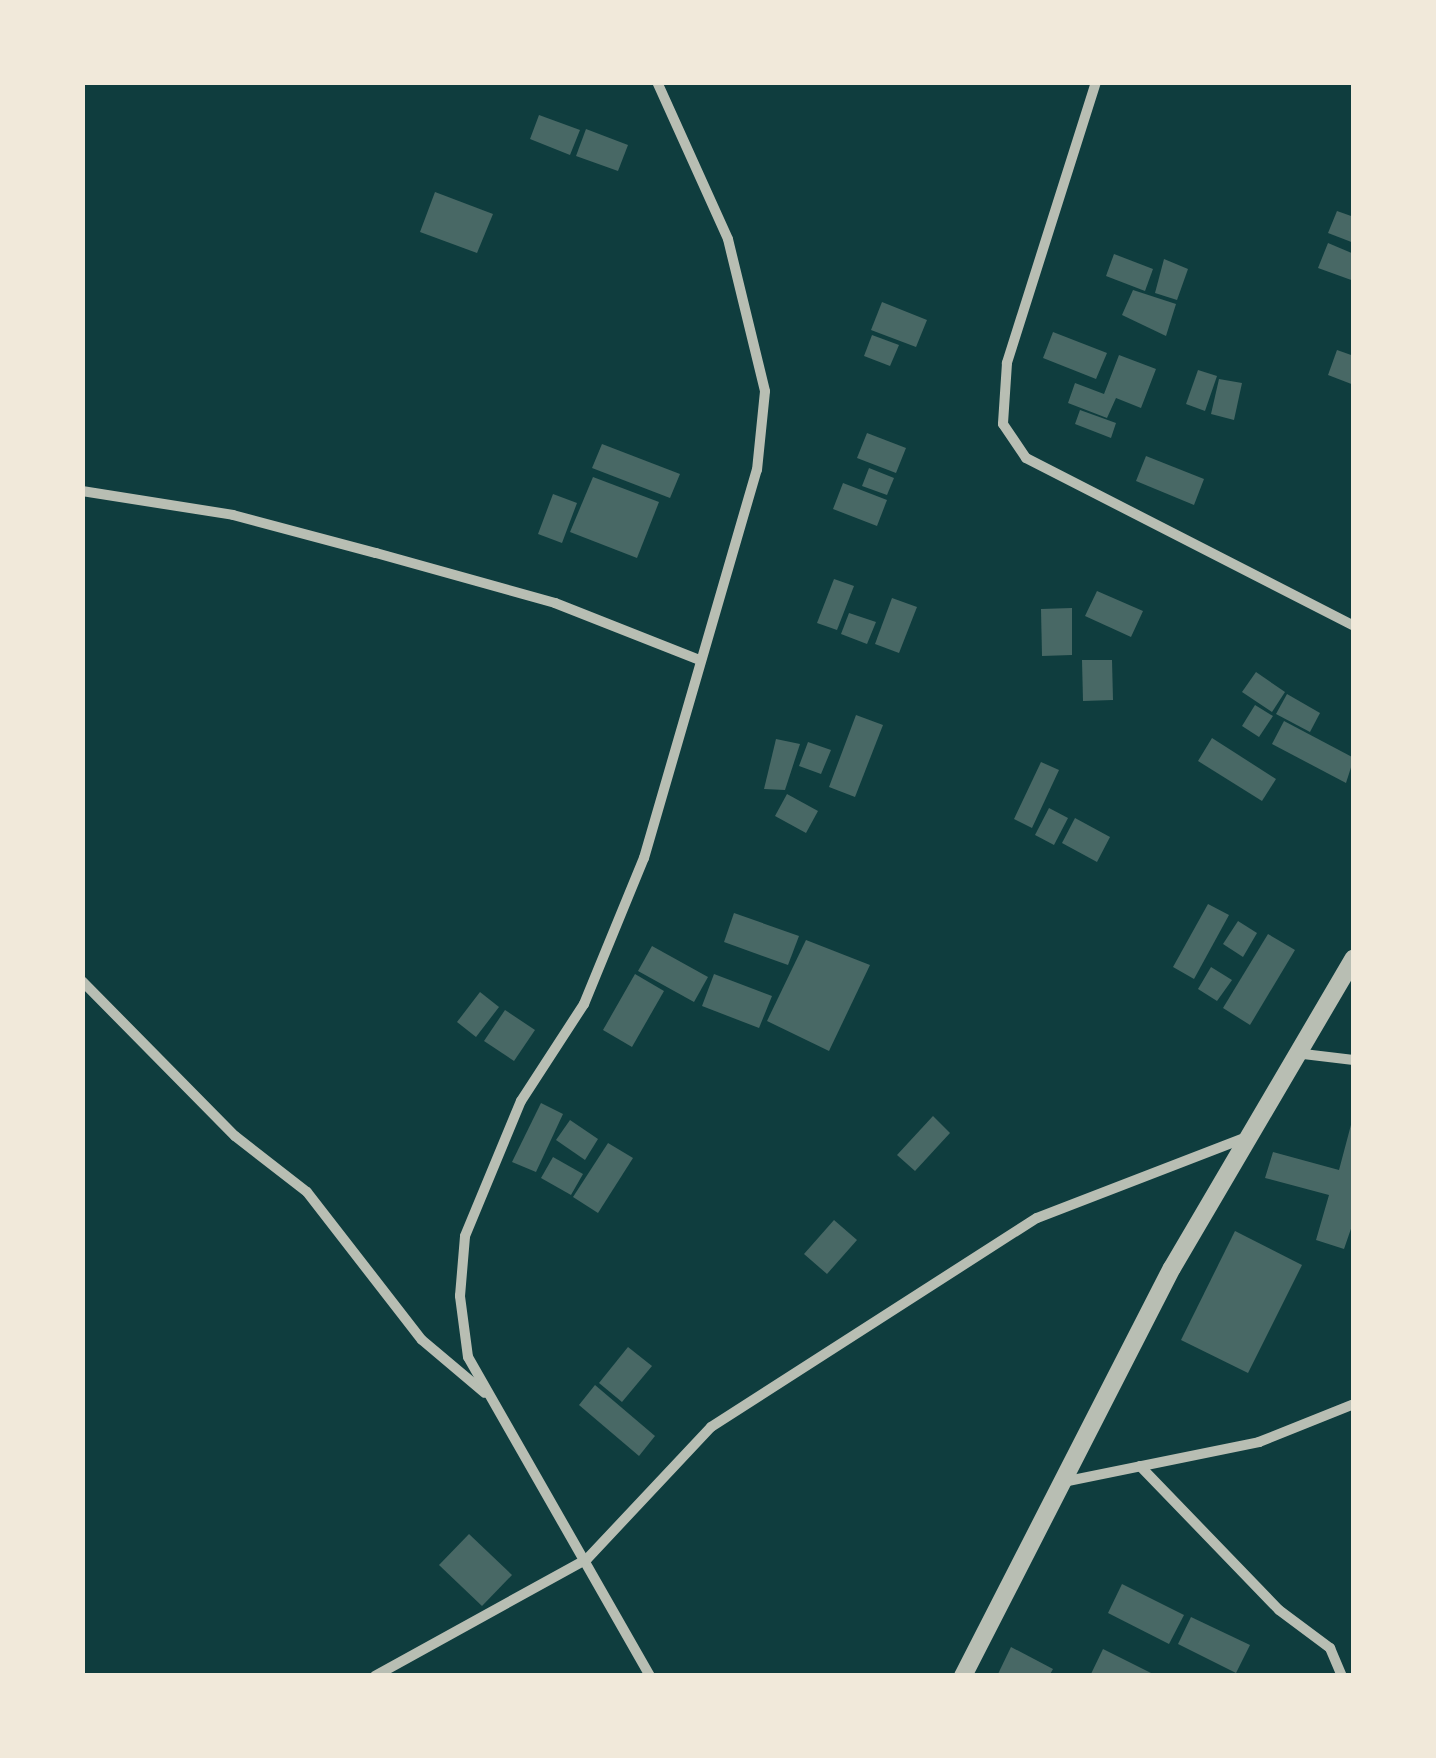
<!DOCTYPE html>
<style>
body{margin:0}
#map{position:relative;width:1436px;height:1758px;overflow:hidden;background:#0f3d3e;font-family:Roboto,sans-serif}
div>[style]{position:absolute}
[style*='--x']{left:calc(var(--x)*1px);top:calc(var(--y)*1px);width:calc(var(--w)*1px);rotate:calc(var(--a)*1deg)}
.building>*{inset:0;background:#486865}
.minor>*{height:10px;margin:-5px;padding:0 5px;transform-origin:5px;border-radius:5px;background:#b8beb3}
.tertiary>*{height:18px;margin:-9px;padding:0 9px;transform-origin:9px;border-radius:9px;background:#b8beb3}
span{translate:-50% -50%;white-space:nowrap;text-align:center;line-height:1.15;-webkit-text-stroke:8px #f1e9da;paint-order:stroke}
.frame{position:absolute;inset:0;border:85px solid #f1e9da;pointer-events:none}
</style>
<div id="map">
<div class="building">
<i style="clip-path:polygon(539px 115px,580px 130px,570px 155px,530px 139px)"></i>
<i style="clip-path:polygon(586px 129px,628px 145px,618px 171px,576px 156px)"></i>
<i style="clip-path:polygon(435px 192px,493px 214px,477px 253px,420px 232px)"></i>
<i style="clip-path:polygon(1337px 211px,1354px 217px,1354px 243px,1328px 233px)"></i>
<i style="clip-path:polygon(1328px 243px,1354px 254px,1354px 281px,1318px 268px)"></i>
<i style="clip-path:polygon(1114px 254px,1153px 269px,1145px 291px,1106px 276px)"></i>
<i style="clip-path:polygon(1164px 259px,1188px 269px,1177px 300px,1155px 293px)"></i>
<i style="clip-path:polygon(1133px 290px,1176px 304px,1166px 336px,1122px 315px)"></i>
<i style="clip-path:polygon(882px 302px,927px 320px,916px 347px,871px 330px)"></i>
<i style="clip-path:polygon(1053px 332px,1107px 353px,1096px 379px,1043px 358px)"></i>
<i style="clip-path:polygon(872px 335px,899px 345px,890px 366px,864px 356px)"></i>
<i style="clip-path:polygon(1337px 350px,1354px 356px,1354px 385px,1328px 375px)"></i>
<i style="clip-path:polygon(1119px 355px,1156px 369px,1141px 408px,1116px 398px,1107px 418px,1068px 403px,1075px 383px,1104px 394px)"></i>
<i style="clip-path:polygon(1198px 370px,1217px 376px,1205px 411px,1186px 404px)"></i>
<i style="clip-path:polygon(1219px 379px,1242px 383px,1234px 420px,1211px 414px)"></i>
<i style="clip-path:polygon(1080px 410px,1116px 423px,1111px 438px,1075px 424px)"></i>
<i style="clip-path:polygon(867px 433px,906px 448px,896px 473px,857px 458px)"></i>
<i style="clip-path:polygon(602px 444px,680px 474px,670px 498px,592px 468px)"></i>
<i style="clip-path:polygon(1146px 456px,1204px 479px,1194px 505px,1136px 481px)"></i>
<i style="clip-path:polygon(869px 468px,894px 478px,887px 495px,862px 486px)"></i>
<i style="clip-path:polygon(593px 477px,659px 502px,637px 558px,570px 532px)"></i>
<i style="clip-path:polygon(843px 483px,887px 500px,877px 526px,833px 509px)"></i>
<i style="clip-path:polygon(553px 494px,577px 503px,562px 543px,538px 534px)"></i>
<i style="clip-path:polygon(834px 579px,854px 586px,837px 630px,817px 623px)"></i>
<i style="clip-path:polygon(1097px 591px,1143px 611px,1131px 637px,1085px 616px)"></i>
<i style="clip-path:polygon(892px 598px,917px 607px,899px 653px,875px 644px)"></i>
<i style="clip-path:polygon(1072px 608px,1072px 655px,1042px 656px,1041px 609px)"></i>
<i style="clip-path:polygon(849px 613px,876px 622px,867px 644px,841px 634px)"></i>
<i style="clip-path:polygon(1082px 660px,1112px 660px,1113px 700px,1083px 701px)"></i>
<i style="clip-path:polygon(1256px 672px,1285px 692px,1272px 712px,1242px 692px)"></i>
<i style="clip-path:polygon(1287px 694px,1320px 713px,1310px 732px,1276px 714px)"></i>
<i style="clip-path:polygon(1255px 705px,1273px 716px,1259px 737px,1242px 726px)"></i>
<i style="clip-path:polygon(856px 715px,883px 725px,855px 797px,829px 787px)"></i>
<i style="clip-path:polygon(1284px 721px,1354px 758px,1346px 783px,1272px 744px)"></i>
<i style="clip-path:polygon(1212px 738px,1276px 779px,1262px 801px,1198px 761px)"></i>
<i style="clip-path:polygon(776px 739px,800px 744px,785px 790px,764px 789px)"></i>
<i style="clip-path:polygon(808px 742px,831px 750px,821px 774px,799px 766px)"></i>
<i style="clip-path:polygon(1041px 762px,1059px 770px,1032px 828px,1014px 819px)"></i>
<i style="clip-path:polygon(787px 794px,818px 811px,806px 833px,775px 816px)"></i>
<i style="clip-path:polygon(1049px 808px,1068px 818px,1054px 845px,1035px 835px)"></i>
<i style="clip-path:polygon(1075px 818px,1110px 837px,1097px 862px,1062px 843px)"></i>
<i style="clip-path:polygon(1208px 904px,1229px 915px,1194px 979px,1173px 967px)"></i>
<i style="clip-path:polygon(734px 913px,799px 936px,788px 965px,724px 942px)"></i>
<i style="clip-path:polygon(1238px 921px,1257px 933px,1243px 957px,1223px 944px)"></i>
<i style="clip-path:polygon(1268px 934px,1295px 950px,1250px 1025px,1223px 1008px)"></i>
<i style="clip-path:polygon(806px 940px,870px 965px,829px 1051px,767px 1021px)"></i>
<i style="clip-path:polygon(652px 946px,708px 977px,694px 1002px,638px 971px)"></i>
<i style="clip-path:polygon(1211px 967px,1232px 980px,1217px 1001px,1198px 989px)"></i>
<i style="clip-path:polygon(635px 974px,664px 991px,632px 1047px,603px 1030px)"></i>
<i style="clip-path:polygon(714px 974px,772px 996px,759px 1028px,702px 1006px)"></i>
<i style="clip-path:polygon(480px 992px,499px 1007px,476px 1037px,457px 1022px)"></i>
<i style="clip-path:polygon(505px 1010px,535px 1030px,514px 1061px,484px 1041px)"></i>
<i style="clip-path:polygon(541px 1103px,563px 1114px,536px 1172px,512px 1162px)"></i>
<i style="clip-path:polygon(933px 1116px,950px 1133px,915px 1171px,897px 1155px)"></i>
<i style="clip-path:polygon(570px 1120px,598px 1139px,585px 1160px,556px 1140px)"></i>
<i style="clip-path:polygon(1352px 1121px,1354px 1220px,1344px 1249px,1316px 1240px,1329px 1195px,1265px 1178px,1273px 1152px,1339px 1170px)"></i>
<i style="clip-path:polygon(608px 1143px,633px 1158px,598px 1213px,573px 1197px)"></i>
<i style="clip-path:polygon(553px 1157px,583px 1174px,571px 1195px,541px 1178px)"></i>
<i style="clip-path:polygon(834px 1220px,857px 1240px,827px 1274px,804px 1254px)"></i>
<i style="clip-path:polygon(1235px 1231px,1302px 1265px,1248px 1373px,1181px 1340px)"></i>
<i style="clip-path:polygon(628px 1347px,652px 1366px,622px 1402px,599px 1383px)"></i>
<i style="clip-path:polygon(595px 1385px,655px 1436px,639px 1456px,579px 1405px)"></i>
<i style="clip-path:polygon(469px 1534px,512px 1575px,482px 1606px,439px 1565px)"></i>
<i style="clip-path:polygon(1122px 1584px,1184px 1615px,1169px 1644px,1108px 1613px)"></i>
<i style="clip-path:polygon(1191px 1617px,1250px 1645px,1236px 1673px,1178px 1644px)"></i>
<i style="clip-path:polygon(1011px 1647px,1053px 1669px,1049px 1676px,997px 1676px)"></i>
<i style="clip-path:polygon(1103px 1649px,1157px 1676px,1090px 1676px)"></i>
</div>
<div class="minor">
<i style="--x:1096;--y:82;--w:295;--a:107.6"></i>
<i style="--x:1007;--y:363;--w:61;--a:93.8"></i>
<i style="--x:1003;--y:424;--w:41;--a:55.9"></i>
<i style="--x:1026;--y:458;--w:369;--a:27.1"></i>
<i style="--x:82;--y:491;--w:153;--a:9"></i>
<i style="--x:233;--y:515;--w:148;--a:14.9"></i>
<i style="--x:376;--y:553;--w:186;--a:15.6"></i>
<i style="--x:555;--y:603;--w:153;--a:21.5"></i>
<i style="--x:82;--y:981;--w:218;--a:45.4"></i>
<i style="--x:235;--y:1136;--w:91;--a:37.9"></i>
<i style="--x:307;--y:1192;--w:187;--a:52.2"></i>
<i style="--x:422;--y:1340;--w:82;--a:40.1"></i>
<i style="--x:1295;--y:1053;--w:59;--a:6.8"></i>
<i style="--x:1140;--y:1466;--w:200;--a:46"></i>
<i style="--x:1279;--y:1610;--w:64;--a:36.7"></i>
<i style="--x:1330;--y:1648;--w:30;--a:67"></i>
<i style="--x:1063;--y:1482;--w:200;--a:-11.5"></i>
<i style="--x:1259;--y:1442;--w:102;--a:-21.8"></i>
<i style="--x:375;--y:1676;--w:242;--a:-28.9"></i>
<i style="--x:587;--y:1559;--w:181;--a:-46.8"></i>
<i style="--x:711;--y:1427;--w:387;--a:-32.7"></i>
<i style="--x:1037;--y:1218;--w:225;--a:-21.1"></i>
<i style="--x:650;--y:1676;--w:367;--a:-119.7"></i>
<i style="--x:468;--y:1357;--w:62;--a:-97.5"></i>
<i style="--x:460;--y:1296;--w:60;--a:-85.2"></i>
<i style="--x:465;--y:1236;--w:146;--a:-67.5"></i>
<i style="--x:521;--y:1101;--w:116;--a:-57"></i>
<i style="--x:584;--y:1004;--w:158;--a:-67.7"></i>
<i style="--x:644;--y:858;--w:404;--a:-73.8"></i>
<i style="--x:757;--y:470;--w:79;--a:-84.2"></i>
<i style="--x:765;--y:391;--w:156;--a:-103.7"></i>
<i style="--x:728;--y:239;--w:172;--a:-114.3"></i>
</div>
<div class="tertiary">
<i style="--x:963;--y:1676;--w:458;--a:-62.9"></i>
<i style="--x:1172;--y:1268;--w:359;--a:-59.6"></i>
</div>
<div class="frame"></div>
</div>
